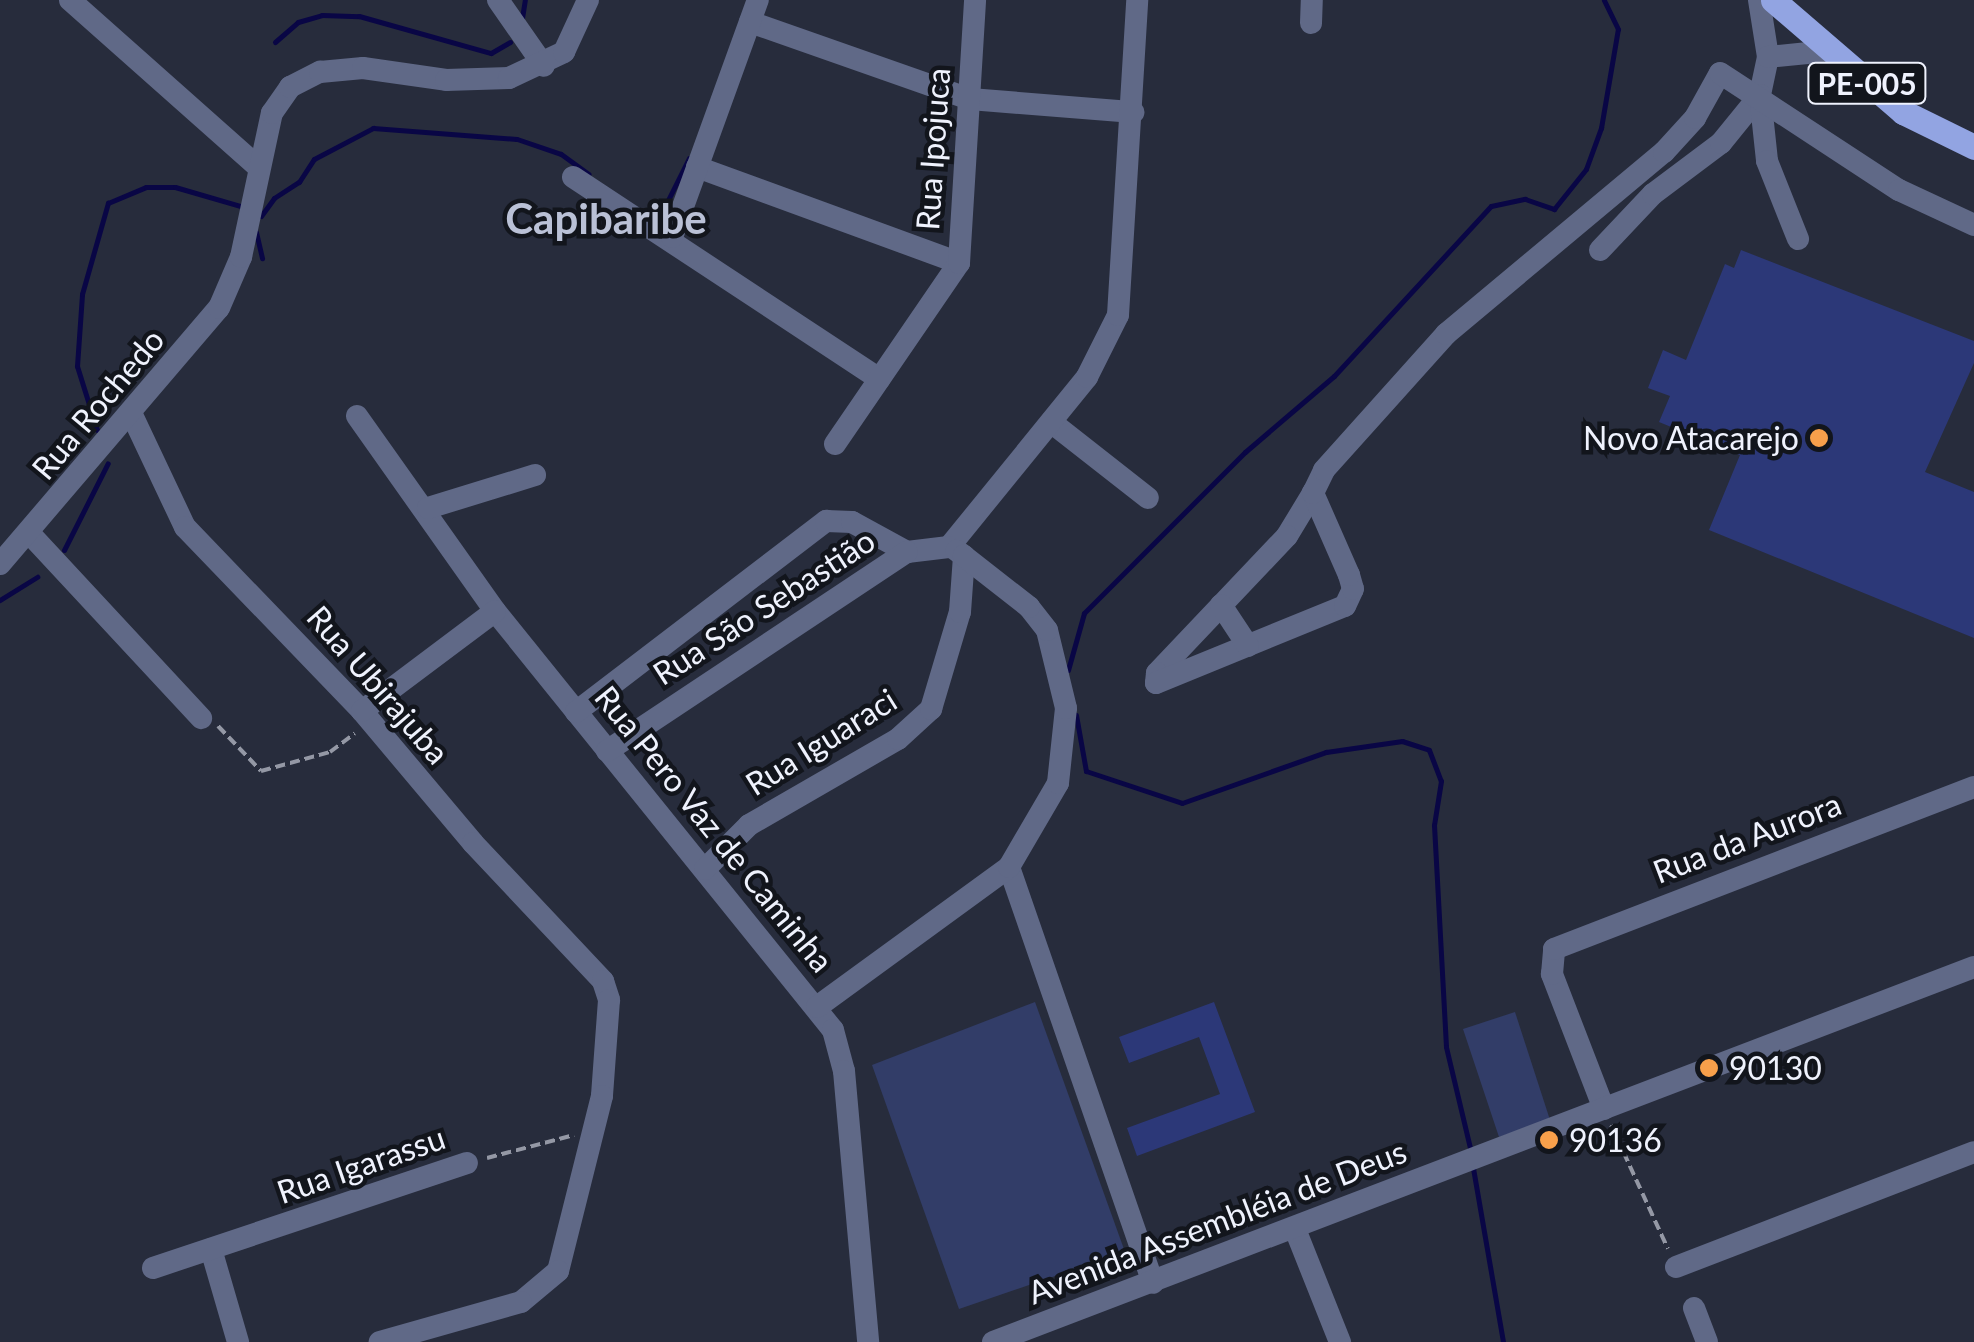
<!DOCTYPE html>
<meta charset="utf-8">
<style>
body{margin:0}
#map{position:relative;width:1974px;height:1342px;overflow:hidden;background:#272c3c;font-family:Lato,sans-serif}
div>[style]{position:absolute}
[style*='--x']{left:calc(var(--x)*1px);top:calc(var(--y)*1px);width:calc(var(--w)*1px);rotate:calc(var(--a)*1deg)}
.green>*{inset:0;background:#323d68}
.stream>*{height:5px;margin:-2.5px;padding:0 2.5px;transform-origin:2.5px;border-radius:2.5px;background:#090645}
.building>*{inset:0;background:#2c3878}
.path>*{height:4px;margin-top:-2px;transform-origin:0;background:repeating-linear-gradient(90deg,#9498a5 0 10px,transparent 0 15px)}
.minor>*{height:22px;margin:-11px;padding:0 11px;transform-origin:11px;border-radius:11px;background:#606987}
.major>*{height:25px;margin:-12.5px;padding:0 12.5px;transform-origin:12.5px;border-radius:12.5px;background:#92a4e2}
.dots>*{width:28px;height:28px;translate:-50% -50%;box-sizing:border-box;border:5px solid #12151c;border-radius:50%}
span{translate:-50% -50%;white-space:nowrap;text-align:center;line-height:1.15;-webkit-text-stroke:9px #12151c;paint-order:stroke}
.shield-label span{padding:2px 8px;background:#12151c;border:2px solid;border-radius:8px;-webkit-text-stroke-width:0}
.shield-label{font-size:30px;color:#eff2fd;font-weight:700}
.street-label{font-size:32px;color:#eff2fd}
.poi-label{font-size:32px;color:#eff2fd}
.right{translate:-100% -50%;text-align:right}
.left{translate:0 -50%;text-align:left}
.district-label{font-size:42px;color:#bac1d6;font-weight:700}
</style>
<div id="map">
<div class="green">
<i style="clip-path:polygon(1035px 1002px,1125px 1252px,959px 1309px,872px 1065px)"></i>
<i style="clip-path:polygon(1515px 1012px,1550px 1120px,1499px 1137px,1463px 1029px)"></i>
</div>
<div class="stream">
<i style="--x:522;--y:18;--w:18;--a:-81"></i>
<i style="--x:275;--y:42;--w:30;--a:-41"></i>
<i style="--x:298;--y:22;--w:25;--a:-16"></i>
<i style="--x:322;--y:15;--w:37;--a:2"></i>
<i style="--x:359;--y:16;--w:137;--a:15.7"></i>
<i style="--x:491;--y:53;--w:22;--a:-30"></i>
<i style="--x:644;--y:211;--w:19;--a:-3"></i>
<i style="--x:663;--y:210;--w:58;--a:-63.4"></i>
<i style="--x:261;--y:216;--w:22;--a:-54"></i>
<i style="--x:274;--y:198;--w:30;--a:-33"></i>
<i style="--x:299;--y:182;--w:27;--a:-57"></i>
<i style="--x:314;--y:159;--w:67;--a:-27.7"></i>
<i style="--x:373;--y:128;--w:144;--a:4.4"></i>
<i style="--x:517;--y:139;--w:46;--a:18.8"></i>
<i style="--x:561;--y:154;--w:34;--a:36"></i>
<i style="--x:256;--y:232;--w:27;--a:77"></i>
<i style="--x:97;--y:430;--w:67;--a:-107.4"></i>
<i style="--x:77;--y:366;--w:72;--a:-86"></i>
<i style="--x:82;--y:294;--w:95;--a:-74.1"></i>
<i style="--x:108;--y:203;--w:41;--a:-22.8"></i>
<i style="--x:146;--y:187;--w:29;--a:0"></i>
<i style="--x:175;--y:187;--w:72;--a:16.2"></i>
<i style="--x:64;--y:550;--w:97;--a:-63.2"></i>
<i style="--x:0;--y:600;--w:44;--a:-31.9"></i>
<i style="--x:1068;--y:670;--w:59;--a:-74.3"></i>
<i style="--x:1084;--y:613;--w:228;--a:-45"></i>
<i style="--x:1245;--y:452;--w:117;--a:-40.5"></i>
<i style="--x:1334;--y:376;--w:231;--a:-47.3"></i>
<i style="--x:1491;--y:206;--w:35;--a:-12"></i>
<i style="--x:1525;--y:199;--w:31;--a:19"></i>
<i style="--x:1554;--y:209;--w:51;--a:-51.3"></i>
<i style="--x:1586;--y:169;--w:44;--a:-69.9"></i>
<i style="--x:1601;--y:128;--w:100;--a:-80.3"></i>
<i style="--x:1618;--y:29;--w:32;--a:-116"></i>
<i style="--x:1076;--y:715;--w:57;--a:79.9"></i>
<i style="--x:1086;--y:771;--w:101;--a:18.4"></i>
<i style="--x:1182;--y:803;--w:153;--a:-19.5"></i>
<i style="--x:1326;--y:752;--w:77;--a:-8.2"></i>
<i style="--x:1402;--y:741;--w:28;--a:18"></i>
<i style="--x:1429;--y:750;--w:33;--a:69"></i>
<i style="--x:1441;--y:781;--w:45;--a:99"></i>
<i style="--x:1434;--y:825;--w:222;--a:86.9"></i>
<i style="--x:1446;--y:1047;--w:108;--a:76.6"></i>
<i style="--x:1473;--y:1168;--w:177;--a:80.2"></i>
</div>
<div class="building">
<i style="clip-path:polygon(1741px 250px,1974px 341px,1974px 363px,1925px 472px,1974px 492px,1974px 638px,1709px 530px,1740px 455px,1659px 422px,1670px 396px,1648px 388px,1663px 350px,1686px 360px,1725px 264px,1734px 268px)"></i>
<i style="clip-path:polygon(1214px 1002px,1255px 1112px,1137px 1156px,1127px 1128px,1220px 1094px,1199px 1037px,1129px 1063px,1119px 1037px)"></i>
</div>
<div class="path">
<i style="--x:218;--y:726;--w:62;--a:46.3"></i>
<i style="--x:261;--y:771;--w:72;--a:-15.4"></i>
<i style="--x:330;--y:752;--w:31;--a:-37"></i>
<i style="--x:1611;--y:1125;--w:136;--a:65.3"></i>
<i style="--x:487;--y:1158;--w:90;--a:-14.8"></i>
</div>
<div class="minor">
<i style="--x:70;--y:0;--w:249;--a:41.6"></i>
<i style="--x:498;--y:0;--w:80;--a:55.1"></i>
<i style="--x:1759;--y:0;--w:58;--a:81"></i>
<i style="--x:1768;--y:57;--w:39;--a:102"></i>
<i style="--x:750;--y:22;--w:233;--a:19.3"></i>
<i style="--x:970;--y:99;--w:164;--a:4.6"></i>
<i style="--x:1311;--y:23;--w:23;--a:-88"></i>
<i style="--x:1768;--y:57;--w:60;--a:-5.7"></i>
<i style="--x:697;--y:167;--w:279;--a:20.1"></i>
<i style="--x:573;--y:177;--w:367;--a:33.4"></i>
<i style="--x:672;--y:237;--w:252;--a:-70.1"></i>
<i style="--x:1600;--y:250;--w:77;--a:-46.6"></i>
<i style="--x:1653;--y:194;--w:85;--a:-36.9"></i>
<i style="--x:1721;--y:143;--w:62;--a:-50.9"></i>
<i style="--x:1760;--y:95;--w:66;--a:83.9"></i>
<i style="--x:1767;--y:161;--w:84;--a:68.3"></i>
<i style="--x:132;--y:415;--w:124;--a:64.7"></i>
<i style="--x:185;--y:527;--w:255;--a:46.1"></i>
<i style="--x:362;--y:711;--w:172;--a:49.9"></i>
<i style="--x:473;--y:843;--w:190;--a:46.7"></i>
<i style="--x:603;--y:981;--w:20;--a:72"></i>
<i style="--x:609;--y:1000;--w:96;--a:94.2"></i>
<i style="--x:602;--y:1096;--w:180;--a:104.1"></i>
<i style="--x:558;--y:1271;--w:48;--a:140"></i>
<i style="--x:521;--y:1302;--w:147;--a:164.2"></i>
<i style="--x:357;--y:416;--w:239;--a:54.7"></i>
<i style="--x:495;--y:611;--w:538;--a:51.11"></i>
<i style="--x:833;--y:1030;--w:42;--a:75"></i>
<i style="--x:844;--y:1071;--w:272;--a:84.9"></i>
<i style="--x:1051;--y:422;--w:123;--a:38.1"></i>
<i style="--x:835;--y:444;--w:219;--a:-55.6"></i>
<i style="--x:959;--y:263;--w:263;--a:-86.5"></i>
<i style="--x:1313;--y:493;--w:50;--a:121.2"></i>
<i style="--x:1287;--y:536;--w:189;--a:133.5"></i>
<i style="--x:1157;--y:673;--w:10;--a:96"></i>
<i style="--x:1156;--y:683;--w:204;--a:-22.2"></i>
<i style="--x:1345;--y:606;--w:19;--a:-65"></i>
<i style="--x:1353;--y:589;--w:15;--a:-106"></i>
<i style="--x:1349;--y:575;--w:90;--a:-113.7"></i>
<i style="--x:1313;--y:493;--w:25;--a:-64"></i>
<i style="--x:1324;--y:470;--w:183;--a:-48.1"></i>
<i style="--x:1446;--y:334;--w:284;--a:-39.9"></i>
<i style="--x:1664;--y:152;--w:46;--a:-47.6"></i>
<i style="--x:1695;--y:118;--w:51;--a:-60.9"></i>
<i style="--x:1720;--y:73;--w:214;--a:33.2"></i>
<i style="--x:1899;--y:190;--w:83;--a:25"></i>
<i style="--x:428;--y:508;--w:112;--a:-17.1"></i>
<i style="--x:31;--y:535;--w:250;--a:47.1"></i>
<i style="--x:949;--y:547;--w:219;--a:-50.9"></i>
<i style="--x:1087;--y:377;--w:69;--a:-63.4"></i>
<i style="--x:1118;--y:315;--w:316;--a:-86.5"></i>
<i style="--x:0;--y:564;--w:337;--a:-49.5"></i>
<i style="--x:219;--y:308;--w:56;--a:-66.7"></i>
<i style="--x:241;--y:257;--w:147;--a:-77.9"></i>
<i style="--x:272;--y:113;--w:32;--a:-55"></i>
<i style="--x:290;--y:87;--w:34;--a:-27"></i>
<i style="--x:320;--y:72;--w:43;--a:-5.3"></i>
<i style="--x:363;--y:68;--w:84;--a:8.2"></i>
<i style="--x:446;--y:80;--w:63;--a:-1.8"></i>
<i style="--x:509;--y:78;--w:61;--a:-25.3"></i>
<i style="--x:564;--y:52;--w:57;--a:-65.2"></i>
<i style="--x:1221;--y:605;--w:49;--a:56.6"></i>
<i style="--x:362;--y:711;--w:166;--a:-36.9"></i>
<i style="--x:576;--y:712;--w:315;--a:-37.4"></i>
<i style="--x:826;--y:521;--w:26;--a:2"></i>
<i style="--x:852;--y:522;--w:63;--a:28.6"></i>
<i style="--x:907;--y:552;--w:42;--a:-6.8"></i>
<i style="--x:607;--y:751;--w:360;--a:-33.6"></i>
<i style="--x:1009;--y:867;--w:440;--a:70.9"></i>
<i style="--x:705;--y:869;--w:62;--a:-45"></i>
<i style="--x:749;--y:825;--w:172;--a:-30"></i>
<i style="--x:898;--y:739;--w:45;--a:-42.3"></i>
<i style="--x:931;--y:709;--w:101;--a:-73.4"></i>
<i style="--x:960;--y:612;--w:56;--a:-85.9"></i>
<i style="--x:964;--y:556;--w:9;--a:-144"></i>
<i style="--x:817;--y:1007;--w:238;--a:-36.1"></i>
<i style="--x:1009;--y:867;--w:97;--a:-59.7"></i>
<i style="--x:1058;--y:783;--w:75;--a:-83.9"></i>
<i style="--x:1066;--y:708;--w:80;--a:-103.7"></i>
<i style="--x:1047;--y:630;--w:29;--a:-128"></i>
<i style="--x:1029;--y:607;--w:83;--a:-141.9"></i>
<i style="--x:1604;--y:1109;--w:145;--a:-111.1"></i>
<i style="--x:1552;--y:974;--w:25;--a:-85"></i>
<i style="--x:1554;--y:949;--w:450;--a:-21.1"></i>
<i style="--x:1295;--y:1229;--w:122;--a:68.3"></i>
<i style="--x:211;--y:1249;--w:97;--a:73.8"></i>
<i style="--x:1676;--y:1267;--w:319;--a:-21.1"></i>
<i style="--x:153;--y:1268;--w:331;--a:-18.5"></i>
<i style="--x:1694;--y:1308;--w:36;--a:69"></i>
<i style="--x:993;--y:1342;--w:1050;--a:-20.92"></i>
</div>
<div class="major">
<i style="--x:1773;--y:0;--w:172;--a:40.7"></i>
<i style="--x:1903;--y:112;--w:79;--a:26.2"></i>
</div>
<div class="dots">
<i style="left:1819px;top:438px;background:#f8a04b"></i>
<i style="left:1709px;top:1068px;background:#f8a04b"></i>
<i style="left:1549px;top:1140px;background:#f8a04b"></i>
</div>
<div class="shield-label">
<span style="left:1867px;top:83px">PE-005</span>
</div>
<div class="street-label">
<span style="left:933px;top:149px;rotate:-86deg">Rua Ipojuca</span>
<span style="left:98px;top:404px;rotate:-50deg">Rua Rochedo</span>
<span style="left:764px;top:607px;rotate:-33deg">Rua São Sebastião</span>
<span style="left:378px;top:685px;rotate:49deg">Rua Ubirajuba</span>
<span style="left:821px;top:742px;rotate:-32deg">Rua Iguaraci</span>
<span style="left:714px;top:829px;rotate:51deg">Rua Pero Vaz de Caminha</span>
<span style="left:1747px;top:838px;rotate:-21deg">Rua da Aurora</span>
<span style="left:361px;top:1165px;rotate:-19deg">Rua Igarassu</span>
<span style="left:1217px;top:1222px;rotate:-21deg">Avenida Assembléia de Deus</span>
</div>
<div class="poi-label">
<span class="right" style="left:1799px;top:438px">Novo Atacarejo</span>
<span class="left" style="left:1729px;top:1068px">90130</span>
<span class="left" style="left:1569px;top:1140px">90136</span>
</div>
<div class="district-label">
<span style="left:606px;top:218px">Capibaribe</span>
</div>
</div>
